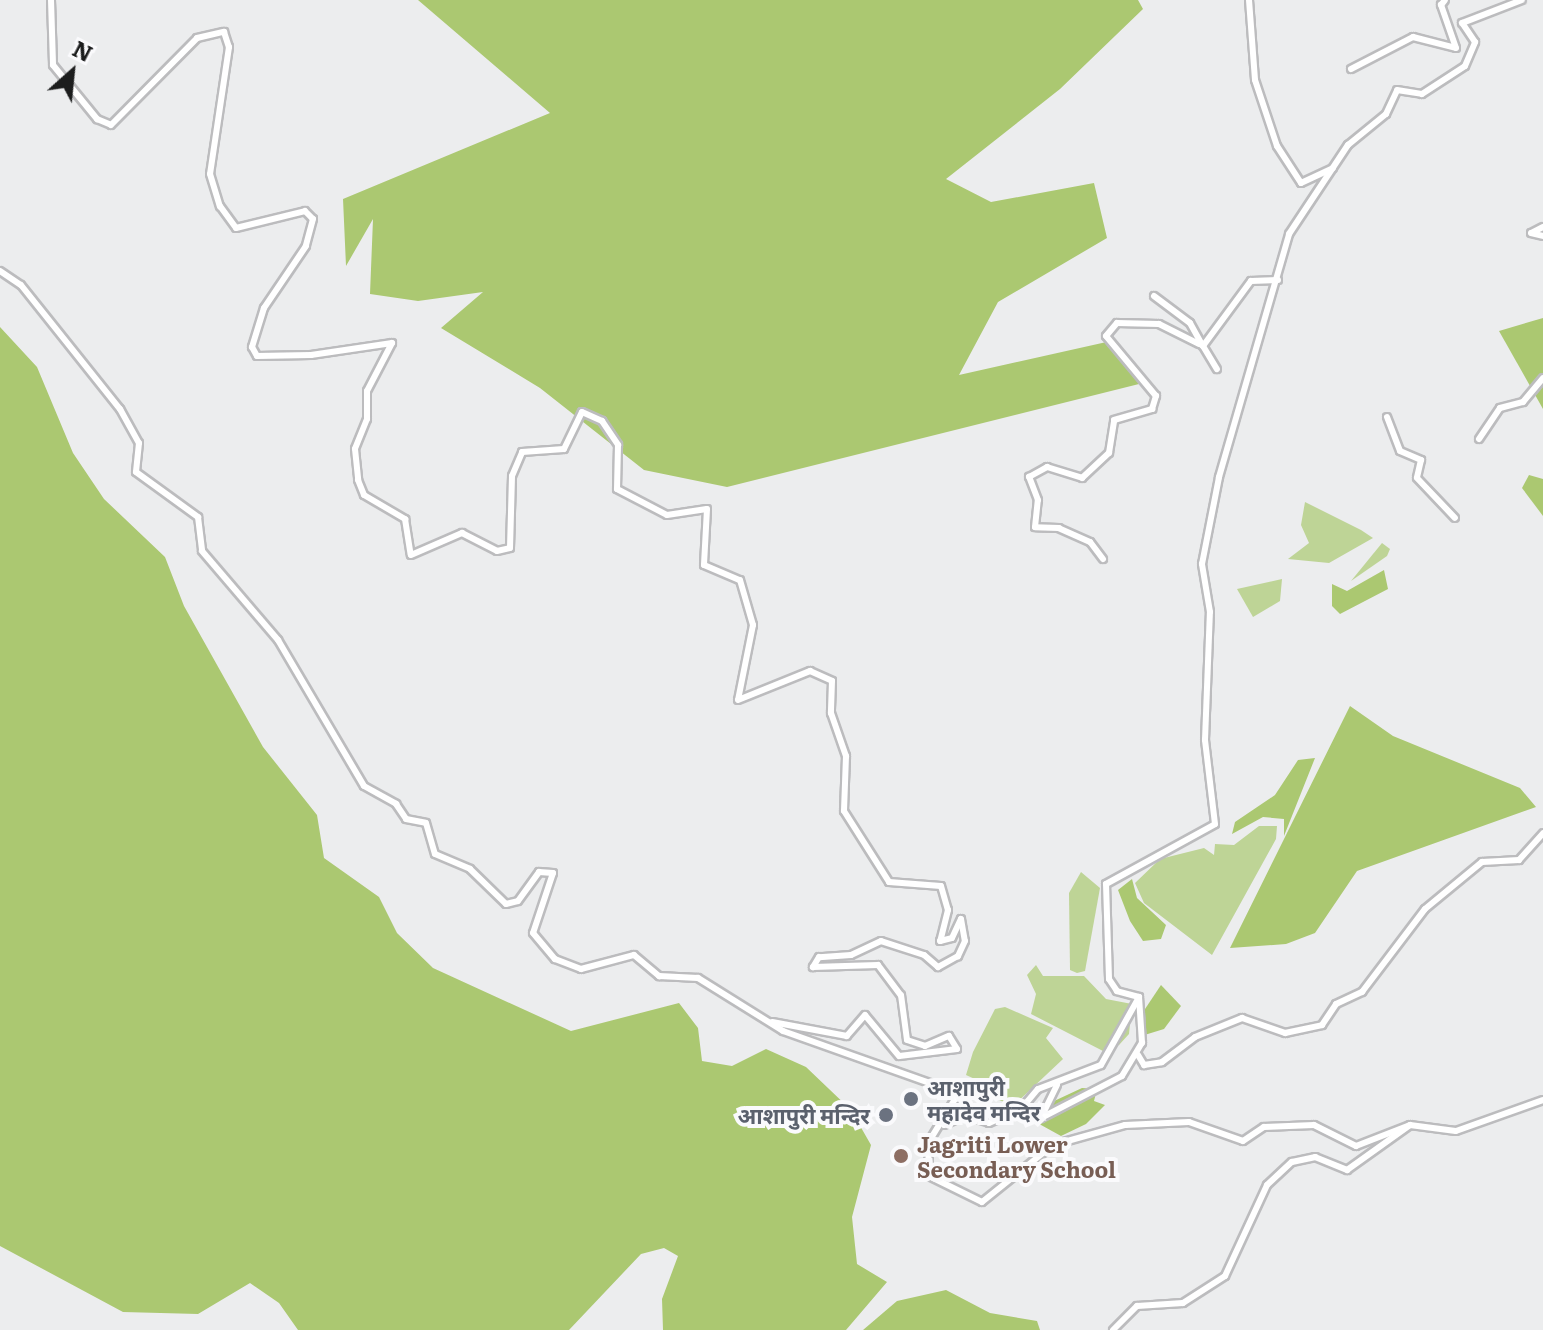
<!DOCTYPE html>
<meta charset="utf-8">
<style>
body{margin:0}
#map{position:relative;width:1543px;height:1330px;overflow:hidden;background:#ecedee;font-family:Literata,"Noto Sans Devanagari",serif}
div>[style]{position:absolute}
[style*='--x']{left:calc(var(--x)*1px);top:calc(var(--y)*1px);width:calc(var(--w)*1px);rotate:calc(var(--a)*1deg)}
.green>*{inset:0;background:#bed496}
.forest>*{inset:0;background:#abc871}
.roads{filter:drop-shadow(2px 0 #bcbcbe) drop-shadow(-2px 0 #bcbcbe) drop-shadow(0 2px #bcbcbe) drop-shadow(0 -2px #bcbcbe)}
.minor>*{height:6px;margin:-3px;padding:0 3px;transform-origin:3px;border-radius:3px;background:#fff}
.dots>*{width:22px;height:22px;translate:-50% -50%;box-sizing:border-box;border:4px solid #fafafc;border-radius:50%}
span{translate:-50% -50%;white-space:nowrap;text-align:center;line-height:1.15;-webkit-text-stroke:8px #fafafc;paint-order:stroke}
.worship-label{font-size:22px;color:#5b616d;font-weight:700}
.left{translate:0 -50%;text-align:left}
.right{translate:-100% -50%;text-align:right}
.education-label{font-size:22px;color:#785e54;font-weight:700}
.north{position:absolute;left:32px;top:32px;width:80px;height:80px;-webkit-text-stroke:6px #fafafc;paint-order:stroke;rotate:27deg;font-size:22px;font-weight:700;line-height:32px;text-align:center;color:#1c1d1d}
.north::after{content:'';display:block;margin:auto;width:28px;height:36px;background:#1c1d1d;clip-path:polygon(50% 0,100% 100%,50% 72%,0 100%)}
</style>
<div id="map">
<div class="green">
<i style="clip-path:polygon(1305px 502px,1361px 530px,1373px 538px,1329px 563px,1288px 559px,1309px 543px,1301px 525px)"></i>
<i style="clip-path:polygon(1382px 543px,1390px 549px,1387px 556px,1351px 581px)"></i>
<i style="clip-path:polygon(1282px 579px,1280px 601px,1253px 617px,1237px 589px)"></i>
<i style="clip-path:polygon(1259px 826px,1277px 826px,1276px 839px,1212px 955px,1144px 903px,1135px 883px,1160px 859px,1204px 848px,1214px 855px,1215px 844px,1234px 845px)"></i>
<i style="clip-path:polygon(1081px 872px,1100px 888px,1085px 971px,1077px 973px,1070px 970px,1069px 893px)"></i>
<i style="clip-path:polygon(1036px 965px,1043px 976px,1084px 976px,1106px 999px,1132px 1004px,1129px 1034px,1119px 1045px,1103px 1051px,1031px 1014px,1036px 994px,1027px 975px)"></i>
<i style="clip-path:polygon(1005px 1007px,1053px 1028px,1046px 1038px,1063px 1059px,1013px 1106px,962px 1084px,977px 1080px,966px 1075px,973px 1052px,995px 1009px)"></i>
</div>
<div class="forest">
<i style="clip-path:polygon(418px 0,1138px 0,1143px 9px,1060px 89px,946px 179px,991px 202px,1094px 183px,1107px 238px,998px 302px,959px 375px,1111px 341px,1139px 384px,727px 487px,644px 470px,540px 388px,441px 328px,483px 292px,418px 301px,370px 294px,373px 219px,346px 266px,343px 199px,550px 113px)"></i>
<i style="clip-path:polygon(1543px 318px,1543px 409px,1499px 331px)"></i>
<i style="clip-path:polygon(0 327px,37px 367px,73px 453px,104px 499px,165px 557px,184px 606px,263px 747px,317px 815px,324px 858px,379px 897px,397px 933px,433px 968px,571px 1031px,679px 1003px,698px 1028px,702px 1061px,732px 1066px,766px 1049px,806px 1067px,851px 1110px,871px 1145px,852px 1217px,857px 1264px,887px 1282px,846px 1330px,663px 1330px,662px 1299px,678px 1256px,664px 1248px,641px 1254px,569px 1330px,298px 1330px,279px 1303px,250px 1283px,198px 1314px,123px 1312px,0 1246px)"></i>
<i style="clip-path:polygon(1529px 475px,1543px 479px,1543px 516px,1522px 488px)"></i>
<i style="clip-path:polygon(1384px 570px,1388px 589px,1340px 614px,1332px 606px,1332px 584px,1347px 591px)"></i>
<i style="clip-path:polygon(1350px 706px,1393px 736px,1520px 788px,1536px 807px,1357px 871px,1315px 933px,1286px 944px,1230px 948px)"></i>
<i style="clip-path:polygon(1315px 758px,1284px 836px,1284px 819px,1263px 817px,1232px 834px,1235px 822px,1275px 795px,1298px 760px)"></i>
<i style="clip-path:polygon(1132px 879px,1137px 898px,1166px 925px,1161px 939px,1143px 941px,1130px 921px,1118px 890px)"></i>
<i style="clip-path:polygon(1161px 985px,1181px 1006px,1164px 1029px,1138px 1037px,1141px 1015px)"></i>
<i style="clip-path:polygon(1082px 1088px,1097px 1089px,1094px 1101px,1105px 1105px,1086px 1124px,1061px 1136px,1032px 1120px,1037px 1109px)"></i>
<i style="clip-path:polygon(946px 1290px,990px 1313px,1037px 1321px,1040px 1330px,863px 1330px,897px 1301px)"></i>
</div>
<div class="roads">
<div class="minor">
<i style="--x:51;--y:0;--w:65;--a:88.2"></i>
<i style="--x:53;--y:65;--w:70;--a:50.8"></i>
<i style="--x:97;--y:119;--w:15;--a:23"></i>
<i style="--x:111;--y:125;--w:122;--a:-45.3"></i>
<i style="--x:197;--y:38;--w:28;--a:-13"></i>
<i style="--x:224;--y:32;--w:16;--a:72"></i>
<i style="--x:229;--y:47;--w:128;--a:98.5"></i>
<i style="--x:210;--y:174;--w:34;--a:73"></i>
<i style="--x:220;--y:206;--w:27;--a:54"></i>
<i style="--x:236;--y:228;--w:71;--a:-13.8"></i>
<i style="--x:305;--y:211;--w:11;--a:45"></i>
<i style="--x:313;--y:219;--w:28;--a:105"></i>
<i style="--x:306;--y:246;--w:75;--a:124.1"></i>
<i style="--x:264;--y:308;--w:41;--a:107.1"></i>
<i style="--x:252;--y:347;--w:10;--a:61"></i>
<i style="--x:257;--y:356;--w:54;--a:-1.1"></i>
<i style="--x:311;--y:355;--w:82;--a:-8.4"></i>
<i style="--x:392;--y:343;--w:54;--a:117.5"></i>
<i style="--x:367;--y:391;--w:28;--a:90"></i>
<i style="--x:367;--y:419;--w:32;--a:112"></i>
<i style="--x:355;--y:449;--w:31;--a:84"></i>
<i style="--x:358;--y:480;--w:16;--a:68"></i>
<i style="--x:364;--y:495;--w:48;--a:30.3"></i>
<i style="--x:405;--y:519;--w:36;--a:81"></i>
<i style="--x:411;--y:555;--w:56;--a:-23.3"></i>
<i style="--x:462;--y:533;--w:39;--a:27"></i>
<i style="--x:497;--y:551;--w:13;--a:-13"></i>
<i style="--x:510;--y:548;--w:72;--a:-88.4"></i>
<i style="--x:512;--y:476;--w:26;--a:-67"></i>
<i style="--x:522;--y:452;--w:42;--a:-4.1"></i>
<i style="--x:564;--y:449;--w:41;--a:-64.1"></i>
<i style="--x:582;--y:412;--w:22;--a:24"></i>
<i style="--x:602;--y:421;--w:29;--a:56"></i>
<i style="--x:618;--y:445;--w:44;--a:91.3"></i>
<i style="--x:617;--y:489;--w:56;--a:27.5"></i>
<i style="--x:667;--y:515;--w:40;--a:-8.5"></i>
<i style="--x:707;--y:509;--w:56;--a:93.1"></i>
<i style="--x:704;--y:565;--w:39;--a:23"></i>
<i style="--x:740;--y:580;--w:47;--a:73.9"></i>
<i style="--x:753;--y:625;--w:76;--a:101.3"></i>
<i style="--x:738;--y:700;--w:78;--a:-21.9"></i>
<i style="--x:810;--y:671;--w:24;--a:24"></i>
<i style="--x:832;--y:681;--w:32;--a:92"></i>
<i style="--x:831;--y:713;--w:46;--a:70.8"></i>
<i style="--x:846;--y:756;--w:55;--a:92.1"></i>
<i style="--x:844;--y:811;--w:84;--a:57.6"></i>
<i style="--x:889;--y:882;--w:52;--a:4.4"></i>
<i style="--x:941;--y:886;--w:25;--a:74"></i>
<i style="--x:948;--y:910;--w:32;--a:104"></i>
<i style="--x:940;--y:941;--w:12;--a:-14"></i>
<i style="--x:952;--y:938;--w:21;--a:-65"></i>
<i style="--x:961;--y:919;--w:22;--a:80"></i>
<i style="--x:965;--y:941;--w:17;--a:115"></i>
<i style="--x:958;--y:956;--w:23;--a:151"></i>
<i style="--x:938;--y:967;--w:18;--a:-139"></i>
<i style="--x:924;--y:955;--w:45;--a:-162"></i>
<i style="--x:881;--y:941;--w:33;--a:155"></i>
<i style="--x:851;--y:955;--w:32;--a:176"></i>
<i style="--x:819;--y:957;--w:12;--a:121"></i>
<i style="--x:813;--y:967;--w:65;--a:-1.8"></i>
<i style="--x:878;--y:965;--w:38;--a:53"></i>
<i style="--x:901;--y:995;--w:45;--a:82.4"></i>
<i style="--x:907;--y:1040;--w:19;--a:18"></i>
<i style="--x:925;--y:1046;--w:26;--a:-23"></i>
<i style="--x:949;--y:1036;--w:15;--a:58"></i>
<i style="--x:957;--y:1049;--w:58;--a:173.1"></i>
<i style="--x:899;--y:1056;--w:53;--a:-129.7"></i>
<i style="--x:865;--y:1015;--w:28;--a:131"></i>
<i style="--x:847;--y:1036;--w:76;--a:-169.4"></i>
<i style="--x:1249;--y:0;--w:80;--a:85.7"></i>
<i style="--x:1255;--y:80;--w:70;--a:71.6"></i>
<i style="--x:1277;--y:146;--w:44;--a:57"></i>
<i style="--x:1301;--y:183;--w:35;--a:-25"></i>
<i style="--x:1351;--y:69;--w:70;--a:-27.3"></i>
<i style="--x:1413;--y:37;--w:44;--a:14.3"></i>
<i style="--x:1456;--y:48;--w:46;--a:-109.2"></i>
<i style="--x:1441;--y:5;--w:6;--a:-51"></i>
<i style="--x:1543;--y:227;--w:13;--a:153"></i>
<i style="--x:1531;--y:233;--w:12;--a:14"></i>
<i style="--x:0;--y:271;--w:25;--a:34"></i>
<i style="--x:21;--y:285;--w:159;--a:51.4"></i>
<i style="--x:120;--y:409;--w:39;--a:61"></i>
<i style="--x:139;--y:443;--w:29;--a:96"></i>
<i style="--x:136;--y:472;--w:77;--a:36"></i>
<i style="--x:198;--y:517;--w:34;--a:83"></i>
<i style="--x:202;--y:551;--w:117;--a:49.5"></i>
<i style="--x:278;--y:640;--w:169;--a:59.5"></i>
<i style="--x:364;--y:786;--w:37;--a:29"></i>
<i style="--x:396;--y:804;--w:18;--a:56"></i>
<i style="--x:406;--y:819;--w:20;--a:11"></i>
<i style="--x:426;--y:823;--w:32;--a:74"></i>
<i style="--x:435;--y:854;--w:38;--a:23"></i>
<i style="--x:470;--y:869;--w:50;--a:44.2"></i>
<i style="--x:506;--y:904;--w:12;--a:-14"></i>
<i style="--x:518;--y:901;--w:36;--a:-54"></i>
<i style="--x:539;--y:872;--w:14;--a:4"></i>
<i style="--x:553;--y:873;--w:63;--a:108.4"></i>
<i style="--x:533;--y:933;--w:34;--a:50"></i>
<i style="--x:555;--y:959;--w:28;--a:21"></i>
<i style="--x:581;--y:969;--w:55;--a:-14.8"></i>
<i style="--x:634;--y:955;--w:33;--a:40"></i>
<i style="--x:659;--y:976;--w:39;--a:3"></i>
<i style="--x:698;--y:978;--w:100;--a:31.9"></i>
<i style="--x:783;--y:1031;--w:174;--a:19.5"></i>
<i style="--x:947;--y:1089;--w:13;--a:51"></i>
<i style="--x:955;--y:1099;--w:52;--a:121.5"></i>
<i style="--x:928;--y:1143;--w:33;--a:88"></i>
<i style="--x:929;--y:1176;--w:59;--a:26.1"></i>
<i style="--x:982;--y:1202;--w:91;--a:-38.8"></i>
<i style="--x:1053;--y:1145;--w:75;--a:-15.5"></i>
<i style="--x:1125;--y:1125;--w:64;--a:-2.7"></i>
<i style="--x:1189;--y:1122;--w:57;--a:19.4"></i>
<i style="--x:1243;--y:1141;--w:25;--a:-34"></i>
<i style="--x:1264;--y:1127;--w:50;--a:-2.3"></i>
<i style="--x:1314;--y:1125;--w:47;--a:26.6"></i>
<i style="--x:1356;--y:1146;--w:58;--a:-21.3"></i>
<i style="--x:1154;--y:296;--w:45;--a:36.9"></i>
<i style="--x:1190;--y:323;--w:26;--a:61"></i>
<i style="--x:1203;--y:346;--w:81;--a:-53.6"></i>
<i style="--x:1251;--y:281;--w:27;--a:-2"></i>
<i style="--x:1203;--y:346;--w:27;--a:59"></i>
<i style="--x:1387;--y:417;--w:36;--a:69"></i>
<i style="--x:1400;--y:451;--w:23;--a:23"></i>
<i style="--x:1421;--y:460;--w:18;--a:103"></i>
<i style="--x:1417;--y:478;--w:55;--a:46.5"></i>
<i style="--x:1479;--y:439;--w:37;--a:-56"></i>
<i style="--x:1500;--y:408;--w:24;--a:-15"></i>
<i style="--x:1523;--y:402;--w:31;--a:-50"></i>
<i style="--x:1103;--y:559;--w:21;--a:-127"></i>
<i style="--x:1090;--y:542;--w:34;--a:-156"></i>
<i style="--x:1059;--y:528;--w:24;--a:-178"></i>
<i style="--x:1035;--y:527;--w:27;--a:-84"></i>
<i style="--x:1038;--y:500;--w:25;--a:-111"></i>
<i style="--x:1029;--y:477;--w:21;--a:-29"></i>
<i style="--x:1047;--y:467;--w:37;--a:17"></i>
<i style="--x:1082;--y:478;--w:37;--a:-43"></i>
<i style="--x:1109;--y:453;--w:33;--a:-81"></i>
<i style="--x:1114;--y:420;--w:40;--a:-16"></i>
<i style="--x:1152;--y:409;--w:14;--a:-73"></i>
<i style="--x:1156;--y:396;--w:78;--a:-129.8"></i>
<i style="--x:1106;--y:336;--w:17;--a:-50"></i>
<i style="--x:1117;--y:323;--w:42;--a:1.4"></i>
<i style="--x:1159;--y:324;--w:45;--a:26.6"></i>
<i style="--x:1138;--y:1055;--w:12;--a:59"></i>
<i style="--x:1144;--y:1065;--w:18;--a:-9"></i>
<i style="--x:1162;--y:1062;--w:41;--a:-37.1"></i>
<i style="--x:1195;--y:1037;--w:51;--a:-22"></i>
<i style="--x:1242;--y:1018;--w:46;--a:19.2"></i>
<i style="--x:1285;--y:1033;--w:38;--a:-12"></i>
<i style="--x:1322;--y:1025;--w:25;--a:-56"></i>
<i style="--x:1336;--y:1004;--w:29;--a:-25"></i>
<i style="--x:1362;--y:992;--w:104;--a:-52.8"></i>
<i style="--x:1425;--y:909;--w:74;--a:-39.5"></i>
<i style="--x:1482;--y:862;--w:37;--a:-3"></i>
<i style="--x:1519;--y:860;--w:36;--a:-48"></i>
<i style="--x:1057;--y:1085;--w:37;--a:116"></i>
<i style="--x:1041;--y:1118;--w:91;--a:-27.4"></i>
<i style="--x:1122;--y:1076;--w:39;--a:-59"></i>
<i style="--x:1142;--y:1043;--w:46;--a:-93.7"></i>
<i style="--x:1139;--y:997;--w:23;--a:-165"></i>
<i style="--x:1117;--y:991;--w:14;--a:-124"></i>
<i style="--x:1109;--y:979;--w:95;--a:-91.8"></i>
<i style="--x:1106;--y:884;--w:124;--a:-28.8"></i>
<i style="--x:1215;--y:824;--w:85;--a:-96.8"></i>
<i style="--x:1205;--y:740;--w:128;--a:-87.8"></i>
<i style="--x:1210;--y:612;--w:49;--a:-99.5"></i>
<i style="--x:1202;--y:564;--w:89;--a:-78.9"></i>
<i style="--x:1219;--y:477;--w:253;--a:-73.9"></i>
<i style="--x:1289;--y:234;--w:107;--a:-56.5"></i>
<i style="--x:1348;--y:145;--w:49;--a:-39.2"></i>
<i style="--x:1386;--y:114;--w:26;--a:-65"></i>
<i style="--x:1397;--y:90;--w:25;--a:9"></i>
<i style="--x:1422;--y:94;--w:51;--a:-33.1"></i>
<i style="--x:1465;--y:66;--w:26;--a:-67"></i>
<i style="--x:1475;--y:42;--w:23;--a:-124"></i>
<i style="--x:1462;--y:23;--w:64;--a:-21"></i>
<i style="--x:944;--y:1125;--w:23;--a:-25"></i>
<i style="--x:965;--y:1115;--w:25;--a:18"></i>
<i style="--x:989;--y:1123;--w:35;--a:-24"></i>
<i style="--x:1021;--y:1109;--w:26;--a:-50"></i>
<i style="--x:1038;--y:1089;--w:67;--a:-20.9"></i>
<i style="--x:1101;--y:1065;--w:78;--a:-60.8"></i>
<i style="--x:1113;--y:1330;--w:34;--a:-45"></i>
<i style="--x:1137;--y:1306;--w:46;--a:-3.7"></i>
<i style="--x:1183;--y:1303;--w:50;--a:-32.7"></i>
<i style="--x:1225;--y:1276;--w:100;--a:-65.2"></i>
<i style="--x:1267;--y:1185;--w:34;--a:-43"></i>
<i style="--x:1292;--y:1162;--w:24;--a:-12"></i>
<i style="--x:1315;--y:1157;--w:35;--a:22"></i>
<i style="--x:1347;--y:1170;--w:77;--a:-35.5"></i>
<i style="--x:1410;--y:1125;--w:46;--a:7.4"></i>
<i style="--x:1456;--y:1131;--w:92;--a:-19.6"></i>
</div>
</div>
<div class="dots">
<i style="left:911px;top:1099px;background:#6b7280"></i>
<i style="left:886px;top:1115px;background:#6b7280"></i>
<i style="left:901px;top:1156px;background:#8d6e63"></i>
</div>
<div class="worship-label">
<span class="left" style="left:927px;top:1099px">आशापुरी<br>महादेव मन्दिर</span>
<span class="right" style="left:870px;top:1115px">आशापुरी मन्दिर</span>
</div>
<div class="education-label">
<span class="left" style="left:917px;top:1156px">Jagriti Lower<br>Secondary School</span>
</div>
<div class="north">N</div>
</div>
